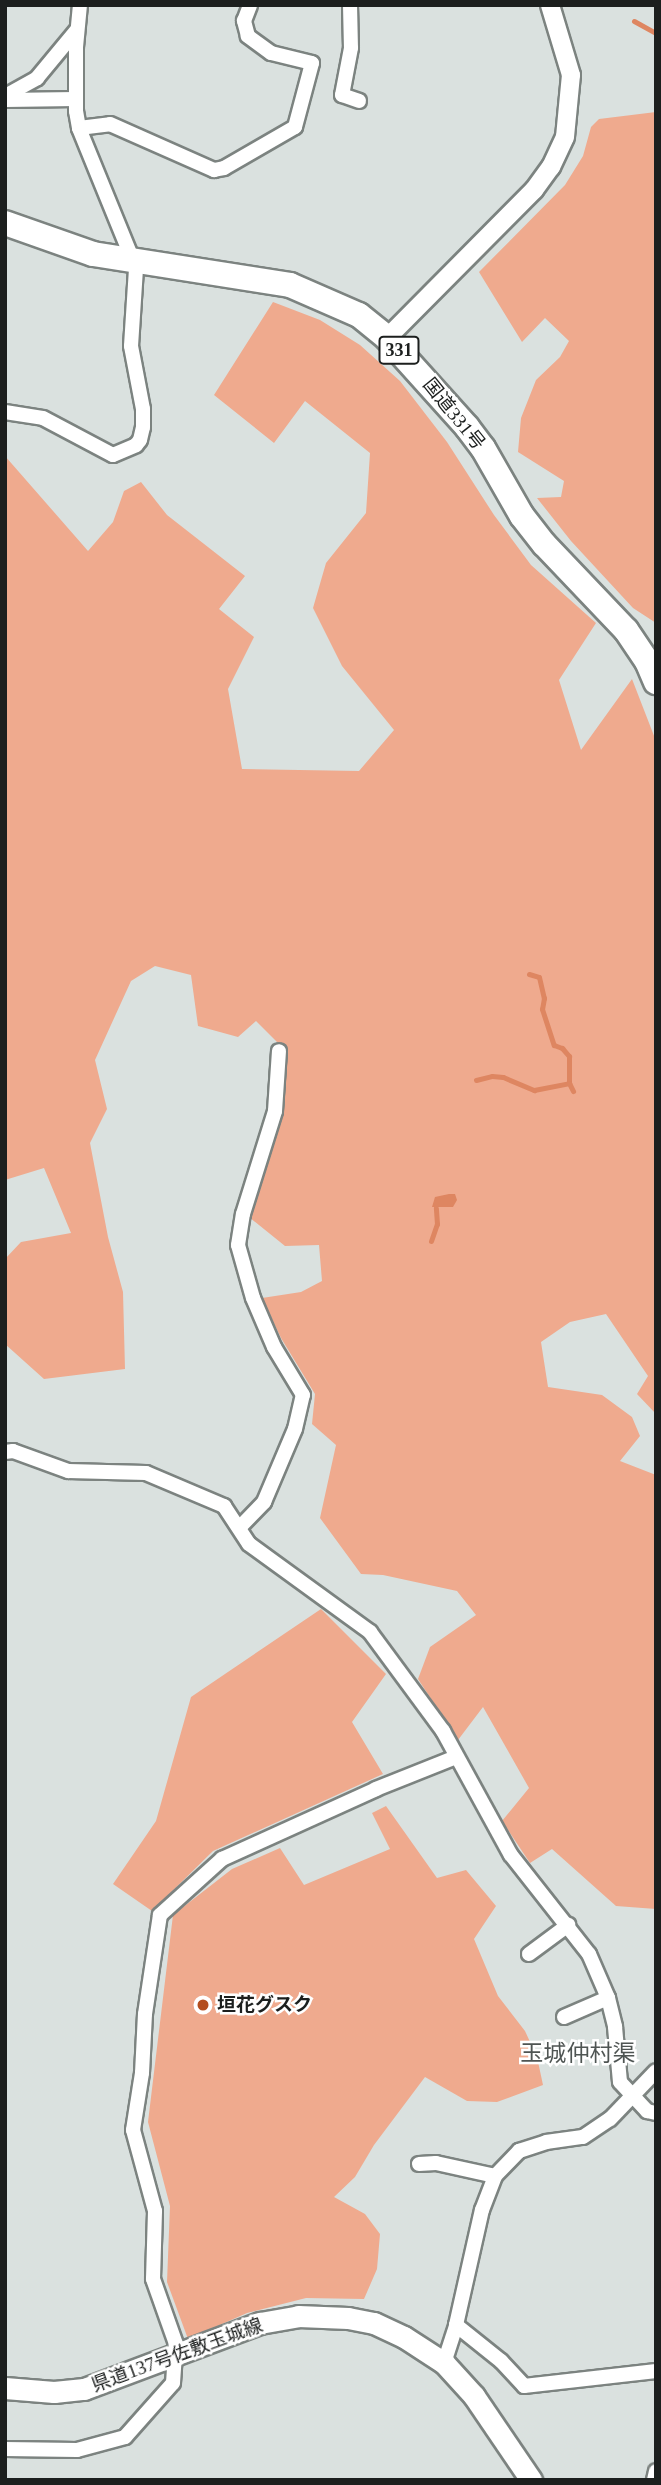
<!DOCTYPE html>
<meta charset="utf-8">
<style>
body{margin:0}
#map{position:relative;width:661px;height:2485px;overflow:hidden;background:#dae1df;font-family:"Times New Roman","Noto Sans JP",serif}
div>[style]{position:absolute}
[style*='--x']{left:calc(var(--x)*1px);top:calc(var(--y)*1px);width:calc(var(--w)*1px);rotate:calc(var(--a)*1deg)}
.green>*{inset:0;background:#efaa8e}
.water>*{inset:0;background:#de8661}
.stream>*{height:5px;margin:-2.5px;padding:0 2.5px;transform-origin:2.5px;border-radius:2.5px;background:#de8661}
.roads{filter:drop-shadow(2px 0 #7c8380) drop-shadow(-2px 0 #7c8380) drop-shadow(0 2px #7c8380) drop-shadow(0 -2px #7c8380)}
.minor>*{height:14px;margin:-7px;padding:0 7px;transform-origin:7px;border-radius:7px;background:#fff}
.tertiary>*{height:18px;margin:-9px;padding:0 9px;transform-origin:9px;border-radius:9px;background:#fff}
.secondary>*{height:21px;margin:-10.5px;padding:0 10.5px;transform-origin:10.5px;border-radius:10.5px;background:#fff}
.trunk>*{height:24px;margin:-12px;padding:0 12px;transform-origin:12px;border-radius:12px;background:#fff}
.dots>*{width:19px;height:19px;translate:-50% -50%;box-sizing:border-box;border:4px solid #fff;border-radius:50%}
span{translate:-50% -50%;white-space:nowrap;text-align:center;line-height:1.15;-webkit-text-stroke:5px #fff;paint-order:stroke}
.shield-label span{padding:2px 5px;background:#fff;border:2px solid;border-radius:5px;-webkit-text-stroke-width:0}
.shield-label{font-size:18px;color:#1c1f1e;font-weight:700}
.street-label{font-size:19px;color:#1c1f1e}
.poi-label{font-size:19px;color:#1c1f1e;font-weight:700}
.left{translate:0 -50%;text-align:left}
.quarter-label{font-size:23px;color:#4f5553}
.frame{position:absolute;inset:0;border:7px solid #1c1f1e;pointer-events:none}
</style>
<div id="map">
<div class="green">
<i style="clip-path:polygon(656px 112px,656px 623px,633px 608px,571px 541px,537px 498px,561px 497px,564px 481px,518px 452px,521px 418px,536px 380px,560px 357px,569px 341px,545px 318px,522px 342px,479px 272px,565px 185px,583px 156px,591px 127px,599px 119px)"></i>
<i style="clip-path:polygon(273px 302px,320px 320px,360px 345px,400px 381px,447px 442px,494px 515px,531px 565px,596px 623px,559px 680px,581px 750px,632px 679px,656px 741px,656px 1414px,637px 1394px,648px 1376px,606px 1314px,570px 1322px,541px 1342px,548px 1387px,602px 1395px,632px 1417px,640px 1436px,620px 1461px,656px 1475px,656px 1909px,616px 1906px,552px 1849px,530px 1863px,502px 1821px,529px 1788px,483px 1707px,458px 1740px,418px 1679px,430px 1647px,476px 1615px,457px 1591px,383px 1575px,361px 1574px,320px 1518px,336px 1445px,312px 1424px,315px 1394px,281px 1338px,262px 1298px,301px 1292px,322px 1281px,319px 1245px,285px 1246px,249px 1217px,283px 1109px,285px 1050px,256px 1021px,238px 1037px,198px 1026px,191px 975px,155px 966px,131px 981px,95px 1060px,107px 1109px,90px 1143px,108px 1237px,123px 1292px,125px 1369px,44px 1379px,5px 1344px,5px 1259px,21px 1242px,71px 1233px,44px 1168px,5px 1180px,5px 456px,88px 551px,113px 522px,124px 491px,141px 482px,167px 515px,245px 576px,219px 609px,254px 637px,228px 689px,242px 769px,359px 771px,394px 730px,342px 666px,313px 608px,326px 563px,366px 513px,370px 453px,305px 401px,274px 443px,214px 395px)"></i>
<i style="clip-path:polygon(321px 1609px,386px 1674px,352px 1722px,383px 1774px,213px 1851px,152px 1911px,113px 1884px,156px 1821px,191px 1697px)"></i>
<i style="clip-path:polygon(386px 1806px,437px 1878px,466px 1870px,496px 1906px,474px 1939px,498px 1996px,525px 2031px,537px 2057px,543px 2085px,497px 2102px,467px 2101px,425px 2077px,374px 2145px,355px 2177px,334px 2197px,365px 2214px,380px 2234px,377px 2269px,364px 2299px,306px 2298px,247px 2313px,188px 2339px,167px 2282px,170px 2206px,148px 2122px,173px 1915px,232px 1869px,280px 1848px,304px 1885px,390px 1849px,372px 1813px)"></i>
</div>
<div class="water">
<i style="clip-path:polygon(449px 1194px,455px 1194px,457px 1200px,453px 1207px,432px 1207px,435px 1197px)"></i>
</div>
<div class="stream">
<i style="--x:634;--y:21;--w:25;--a:29"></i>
<i style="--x:529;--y:974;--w:10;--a:17"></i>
<i style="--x:539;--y:977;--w:22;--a:77"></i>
<i style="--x:544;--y:998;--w:11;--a:100"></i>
<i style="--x:542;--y:1009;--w:38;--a:72"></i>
<i style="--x:554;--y:1045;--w:9;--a:21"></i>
<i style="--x:562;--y:1048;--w:11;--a:49"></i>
<i style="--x:569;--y:1056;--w:27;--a:90"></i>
<i style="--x:476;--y:1080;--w:16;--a:-14"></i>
<i style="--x:492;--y:1076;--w:11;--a:5"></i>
<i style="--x:503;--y:1077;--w:34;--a:23"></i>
<i style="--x:534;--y:1090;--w:36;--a:-11"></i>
<i style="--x:569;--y:1083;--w:9;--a:63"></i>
<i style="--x:431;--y:1241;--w:18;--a:-71"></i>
<i style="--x:437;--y:1224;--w:16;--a:-94"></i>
</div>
<div class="roads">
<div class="minor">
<i style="--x:350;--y:5;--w:43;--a:88.7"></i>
<i style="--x:351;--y:48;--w:48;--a:100.8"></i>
<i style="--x:342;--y:95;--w:18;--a:19"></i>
<i style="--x:5;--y:96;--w:37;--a:-29"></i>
<i style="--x:37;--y:78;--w:61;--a:-50.3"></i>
<i style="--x:5;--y:100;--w:71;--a:-0.8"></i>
<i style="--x:79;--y:128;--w:31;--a:-7"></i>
<i style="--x:110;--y:124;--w:114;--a:23.9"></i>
<i style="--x:214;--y:170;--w:10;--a:-11"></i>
<i style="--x:224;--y:168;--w:82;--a:-30"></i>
<i style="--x:295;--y:127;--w:66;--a:-75.1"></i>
<i style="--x:312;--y:63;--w:42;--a:-166.3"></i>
<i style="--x:271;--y:53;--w:29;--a:-144"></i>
<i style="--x:248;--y:36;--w:16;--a:-105"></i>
<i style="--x:244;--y:21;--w:17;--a:-69"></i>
<i style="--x:5;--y:412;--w:38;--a:9"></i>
<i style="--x:43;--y:418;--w:79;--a:27.9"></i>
<i style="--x:113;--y:455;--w:25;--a:-23"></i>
<i style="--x:136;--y:445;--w:6;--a:-51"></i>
<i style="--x:140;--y:440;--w:13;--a:-77"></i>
<i style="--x:143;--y:427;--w:18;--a:-90"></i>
<i style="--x:143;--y:409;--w:64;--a:-100.8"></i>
<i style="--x:131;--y:346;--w:78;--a:-86.3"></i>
<i style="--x:136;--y:268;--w:151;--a:-112.2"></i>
<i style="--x:79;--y:128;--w:17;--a:-100"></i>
<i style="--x:76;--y:111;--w:64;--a:-90"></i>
<i style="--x:76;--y:47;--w:42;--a:-84.6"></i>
<i style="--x:5;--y:1452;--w:8;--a:-7"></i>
<i style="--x:13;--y:1451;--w:59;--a:20"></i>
<i style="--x:68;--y:1471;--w:78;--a:1.5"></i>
<i style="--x:146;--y:1473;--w:85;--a:22.9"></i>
<i style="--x:224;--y:1506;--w:45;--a:56.7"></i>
<i style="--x:249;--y:1544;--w:150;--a:36"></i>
<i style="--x:370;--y:1632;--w:123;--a:53.6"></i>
<i style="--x:443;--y:1731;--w:141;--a:61.3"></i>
<i style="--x:511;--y:1855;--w:126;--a:51.8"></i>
<i style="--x:589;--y:1954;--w:48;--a:66.6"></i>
<i style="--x:608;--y:1998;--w:30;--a:76"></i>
<i style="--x:615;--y:2027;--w:55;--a:84.8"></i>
<i style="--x:620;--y:2082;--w:40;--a:47"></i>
<i style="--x:647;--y:2111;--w:9;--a:13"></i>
<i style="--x:240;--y:1527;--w:35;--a:-46"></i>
<i style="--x:264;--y:1502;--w:79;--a:-67"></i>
<i style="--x:295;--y:1429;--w:35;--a:-77"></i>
<i style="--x:303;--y:1395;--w:56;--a:-121.1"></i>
<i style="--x:274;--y:1347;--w:53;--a:-113.2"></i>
<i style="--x:253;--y:1298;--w:55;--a:-105.8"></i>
<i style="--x:238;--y:1245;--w:31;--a:-81"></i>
<i style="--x:243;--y:1214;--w:108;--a:-72.7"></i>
<i style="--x:275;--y:1111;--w:60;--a:-86.2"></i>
<i style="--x:529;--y:1954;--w:49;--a:-36.6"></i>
<i style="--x:564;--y:2017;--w:48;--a:-23.4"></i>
<i style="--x:419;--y:2164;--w:17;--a:-3"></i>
<i style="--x:436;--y:2163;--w:60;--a:12.4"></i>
<i style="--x:456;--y:2325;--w:118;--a:-77.3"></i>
<i style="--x:482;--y:2210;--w:36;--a:-69"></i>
<i style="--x:495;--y:2176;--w:35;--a:-46"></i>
<i style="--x:519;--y:2151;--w:28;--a:-18"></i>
<i style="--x:546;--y:2142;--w:37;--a:-8"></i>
<i style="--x:583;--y:2137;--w:32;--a:-34"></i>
<i style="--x:610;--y:2119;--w:66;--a:-46.2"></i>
<i style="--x:444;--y:2363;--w:40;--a:-72"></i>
<i style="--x:456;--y:2325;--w:58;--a:38.7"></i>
<i style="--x:501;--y:2361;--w:34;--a:47"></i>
<i style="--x:524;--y:2386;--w:133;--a:-6.5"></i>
<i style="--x:5;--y:2449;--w:72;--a:0.8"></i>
<i style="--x:77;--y:2450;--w:50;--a:-15.2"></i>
<i style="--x:125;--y:2437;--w:72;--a:-48.4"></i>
<i style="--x:173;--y:2383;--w:39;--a:-86"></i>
<i style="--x:176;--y:2344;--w:69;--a:-109.5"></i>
<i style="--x:153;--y:2279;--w:68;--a:-88.3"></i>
<i style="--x:155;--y:2211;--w:84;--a:-105.2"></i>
<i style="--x:133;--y:2130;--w:58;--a:-81"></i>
<i style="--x:142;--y:2073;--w:59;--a:-87.1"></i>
<i style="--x:145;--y:2014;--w:100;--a:-81.4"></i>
<i style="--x:160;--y:1915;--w:84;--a:-42.1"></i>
<i style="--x:222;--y:1859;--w:169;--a:-24.4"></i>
<i style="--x:376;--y:1789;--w:86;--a:-21.8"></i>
<i style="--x:654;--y:2480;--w:9;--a:-77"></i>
</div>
<div class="tertiary">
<i style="--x:387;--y:338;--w:209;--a:-45.2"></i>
<i style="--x:534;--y:190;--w:29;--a:-54"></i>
<i style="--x:551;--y:167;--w:33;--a:-65"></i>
<i style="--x:565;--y:137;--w:62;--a:-84.5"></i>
<i style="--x:571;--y:75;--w:73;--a:-106.7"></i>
</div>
<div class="secondary">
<i style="--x:5;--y:2388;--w:49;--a:4.7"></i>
<i style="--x:54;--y:2392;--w:30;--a:-6"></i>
<i style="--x:84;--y:2389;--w:188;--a:-20.6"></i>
<i style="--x:260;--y:2323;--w:39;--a:-10"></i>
<i style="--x:298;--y:2316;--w:50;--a:2.3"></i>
<i style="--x:348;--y:2318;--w:26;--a:11"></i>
<i style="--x:374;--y:2323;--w:33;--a:25"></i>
<i style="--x:404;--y:2337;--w:48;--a:33"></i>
<i style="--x:444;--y:2363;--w:45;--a:47.7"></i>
<i style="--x:474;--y:2396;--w:102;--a:55.8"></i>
</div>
<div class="trunk">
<i style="--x:5;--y:223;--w:93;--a:19.4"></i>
<i style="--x:93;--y:254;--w:199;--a:8.9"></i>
<i style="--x:290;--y:285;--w:75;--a:23.5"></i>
<i style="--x:359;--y:315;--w:36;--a:39"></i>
<i style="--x:387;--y:338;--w:120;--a:48"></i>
<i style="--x:467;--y:427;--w:26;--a:53"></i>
<i style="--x:483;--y:448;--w:78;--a:60.2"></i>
<i style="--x:522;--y:516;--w:36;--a:52"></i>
<i style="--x:544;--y:544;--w:119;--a:46.4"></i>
<i style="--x:626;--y:630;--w:37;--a:56"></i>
<i style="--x:647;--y:661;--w:23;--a:67"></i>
</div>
</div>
<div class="dots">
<i style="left:203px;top:2005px;background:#b34e1f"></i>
</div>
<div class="shield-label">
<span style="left:399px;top:350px">331</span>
</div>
<div class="street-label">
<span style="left:454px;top:414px;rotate:51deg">国道331号</span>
<span style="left:177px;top:2355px;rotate:-20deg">県道137号佐敷玉城線</span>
</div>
<div class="poi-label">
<span class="left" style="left:217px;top:2005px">垣花グスク</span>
</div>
<div class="quarter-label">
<span style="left:578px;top:2054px">玉城仲村渠</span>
</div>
<div class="frame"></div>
</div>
